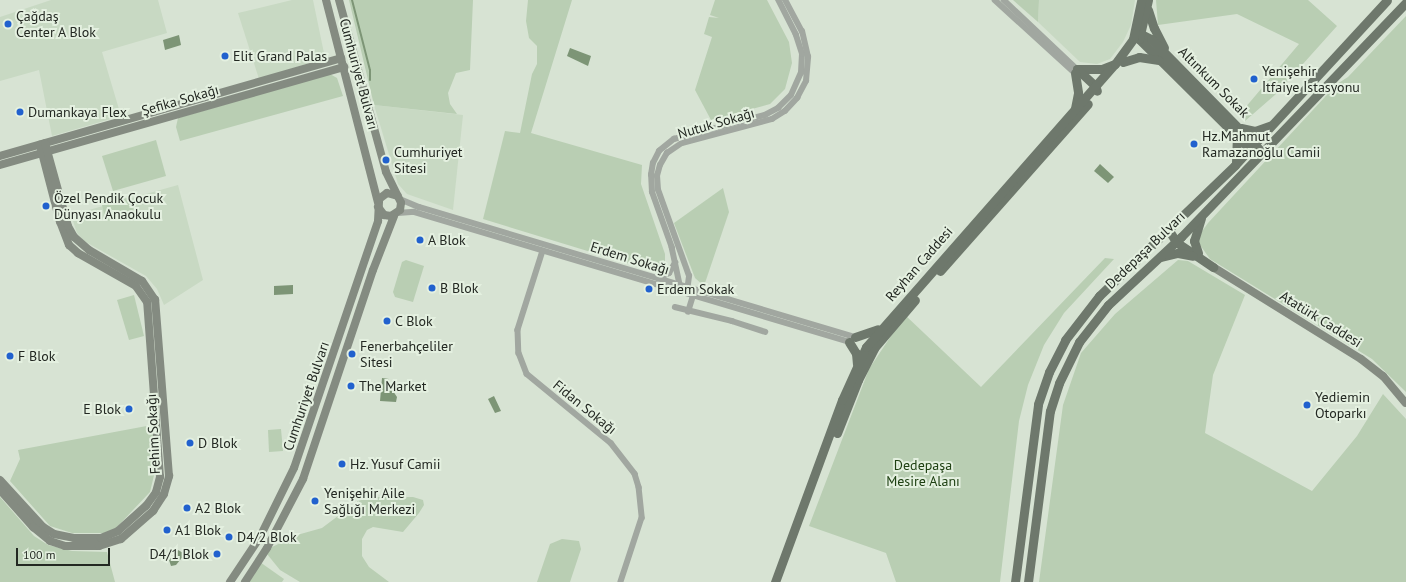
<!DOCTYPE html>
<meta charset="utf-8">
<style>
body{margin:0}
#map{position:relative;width:1406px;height:582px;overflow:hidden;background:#d7e3d3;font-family:"PT Sans",sans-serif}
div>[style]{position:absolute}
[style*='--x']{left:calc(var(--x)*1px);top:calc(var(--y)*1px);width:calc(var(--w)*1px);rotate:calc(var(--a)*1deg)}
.built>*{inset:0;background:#c8d9c3}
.green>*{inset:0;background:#b9ceb3}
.water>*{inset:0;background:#7d9576}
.stream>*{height:2px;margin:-1px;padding:0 1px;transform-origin:1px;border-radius:1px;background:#7d9576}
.street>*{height:5.5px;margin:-2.75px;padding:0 2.75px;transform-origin:2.75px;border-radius:2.75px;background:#a1a7a0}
.secondary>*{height:8px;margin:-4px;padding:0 4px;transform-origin:4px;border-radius:4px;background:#848b81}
.primary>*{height:9px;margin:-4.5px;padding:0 4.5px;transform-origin:4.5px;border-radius:4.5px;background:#6e786c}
.dots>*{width:11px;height:11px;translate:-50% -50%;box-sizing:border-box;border:2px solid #e4f0e0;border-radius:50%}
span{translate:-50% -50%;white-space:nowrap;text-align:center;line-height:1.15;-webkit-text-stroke:4px #e4f0e0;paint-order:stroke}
.poi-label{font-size:14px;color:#232822}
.left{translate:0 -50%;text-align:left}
.right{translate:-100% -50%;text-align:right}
.street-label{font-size:14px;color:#232822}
.park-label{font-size:14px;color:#1e4012}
.scale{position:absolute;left:16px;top:548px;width:94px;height:18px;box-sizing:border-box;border:2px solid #232822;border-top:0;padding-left:5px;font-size:12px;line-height:14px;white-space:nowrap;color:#232822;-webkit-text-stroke:3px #e4f0e0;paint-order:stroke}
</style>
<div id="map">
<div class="built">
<i style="clip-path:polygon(51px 0,158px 0,167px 33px,102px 52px,121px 116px,52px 136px,39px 70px,0 81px,0 17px)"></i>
<i style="clip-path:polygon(292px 0,313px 0,325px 58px,259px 79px,238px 13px)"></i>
<i style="clip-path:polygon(1039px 0,1135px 0,1131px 25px,1123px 42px,1110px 59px,1097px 64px,1080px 62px,1038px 22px)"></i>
<i style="clip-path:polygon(374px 105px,463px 115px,453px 210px,407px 194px,398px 184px)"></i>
<i style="clip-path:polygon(178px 185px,203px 280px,164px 305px,157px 289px,146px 276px,84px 241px,77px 233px,71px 215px)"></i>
</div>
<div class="green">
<i style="clip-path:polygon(349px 0,473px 0,470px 70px,456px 73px,448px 93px,450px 104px,457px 114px,374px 105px)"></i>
<i style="clip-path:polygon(528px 0,572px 0,531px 133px,642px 165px,641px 184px,665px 254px,665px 264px,659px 270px,653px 271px,483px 219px,505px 131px,520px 133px,532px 74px,537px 64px,537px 46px,529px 38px,526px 21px)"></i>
<i style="clip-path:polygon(715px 0,767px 0,789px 42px,792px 63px,785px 89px,770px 104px,711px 120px,695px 90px,712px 37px,704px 34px,709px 17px,719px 18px,710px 15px)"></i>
<i style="clip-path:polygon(1013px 0,1039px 0,1038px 22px)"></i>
<i style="clip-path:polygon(1156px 0,1308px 0,1337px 26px,1276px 94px,1245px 121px,1239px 115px,1299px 44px,1237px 14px,1158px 25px)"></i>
<i style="clip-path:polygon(1406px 16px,1406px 392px,1372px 359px,1210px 259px,1200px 245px,1199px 240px,1200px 234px,1208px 223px,1337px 84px,1348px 77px)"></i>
<i style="clip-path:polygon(330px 74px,337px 78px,343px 96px,180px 141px,176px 127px,178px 118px)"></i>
<i style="clip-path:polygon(156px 140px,166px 176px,113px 191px,102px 156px)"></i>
<i style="clip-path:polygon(723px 188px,729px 212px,704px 286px,695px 278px,674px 223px)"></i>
<i style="clip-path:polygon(130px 197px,134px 213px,106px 221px,102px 205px)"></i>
<i style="clip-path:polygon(1105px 258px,1114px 259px,1064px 313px,1044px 345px,1028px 385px,1019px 421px,1000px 582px,896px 582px,886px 553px,809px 526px,869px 369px,905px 315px,981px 387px)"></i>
<i style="clip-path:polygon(406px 260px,424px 266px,413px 302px,395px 297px,393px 292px,402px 262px)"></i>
<i style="clip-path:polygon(1178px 260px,1188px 261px,1245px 295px,1213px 375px,1205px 433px,1312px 491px,1357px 436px,1383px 394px,1406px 419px,1406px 582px,1039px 582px,1063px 405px,1081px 353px,1115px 314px)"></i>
<i style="clip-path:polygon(134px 295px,144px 336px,129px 340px,117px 300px)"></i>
<i style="clip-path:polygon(152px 425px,156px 467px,150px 492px,116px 528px,104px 533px,72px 533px,50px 526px,10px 481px,20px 459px,18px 450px)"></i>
<i style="clip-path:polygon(281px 429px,283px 451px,269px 452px,268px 430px)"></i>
<i style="clip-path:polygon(0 497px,34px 536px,48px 545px,72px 551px,107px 552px,115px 582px,0 582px)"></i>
<i style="clip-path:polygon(372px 497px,413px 497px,423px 500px,424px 505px,419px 513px,403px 532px,373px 527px,367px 530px,362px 539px,362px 556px,369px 567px,389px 582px,300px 582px,280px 570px,267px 554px,268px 549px,297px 535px,322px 528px,358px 501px)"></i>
<i style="clip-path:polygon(562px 539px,579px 541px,581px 549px,570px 582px,537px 582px,550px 544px)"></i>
<i style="clip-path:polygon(257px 560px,284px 579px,282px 582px,243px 582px)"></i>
</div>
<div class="water">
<i style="clip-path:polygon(179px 35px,181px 45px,165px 50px,163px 40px)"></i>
<i style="clip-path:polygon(570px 48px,591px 56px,588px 66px,567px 56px)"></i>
<i style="clip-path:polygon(1100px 164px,1114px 177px,1108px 183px,1094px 171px)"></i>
<i style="clip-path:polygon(293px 285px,293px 294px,274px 295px,274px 286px)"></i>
<i style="clip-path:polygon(382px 378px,389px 379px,388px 383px,393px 384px,393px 391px,397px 397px,396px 402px,380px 401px)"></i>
<i style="clip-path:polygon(494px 396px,501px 411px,495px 413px,488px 399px)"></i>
<i style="clip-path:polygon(178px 550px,185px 554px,176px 565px,171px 566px,169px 560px)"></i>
</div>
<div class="stream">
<i style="--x:352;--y:0;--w:72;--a:75.6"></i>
<i style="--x:370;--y:70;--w:10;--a:90"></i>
</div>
<div class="street">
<i style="--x:995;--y:0;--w:108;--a:42.4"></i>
<i style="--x:1004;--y:0;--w:100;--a:43.4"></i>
<i style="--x:400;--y:199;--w:21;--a:23"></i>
<i style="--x:419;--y:207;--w:455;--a:16.6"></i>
<i style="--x:398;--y:213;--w:16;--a:-4"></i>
<i style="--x:414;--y:212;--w:454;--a:16.6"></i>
<i style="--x:543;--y:251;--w:83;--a:107.6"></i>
<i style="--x:518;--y:330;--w:23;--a:88"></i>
<i style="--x:519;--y:353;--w:22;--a:69"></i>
<i style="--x:527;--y:374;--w:109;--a:39.4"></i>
<i style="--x:611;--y:443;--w:39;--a:52"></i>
<i style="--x:635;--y:474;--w:14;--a:73"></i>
<i style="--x:639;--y:487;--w:31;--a:84"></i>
<i style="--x:642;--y:518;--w:67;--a:108.2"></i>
<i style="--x:658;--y:278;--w:12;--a:-24"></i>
<i style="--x:669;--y:273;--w:12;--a:-59"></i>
<i style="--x:680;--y:287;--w:40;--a:-102"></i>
<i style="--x:672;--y:248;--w:59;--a:-109.7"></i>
<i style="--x:652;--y:192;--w:17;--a:-93"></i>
<i style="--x:651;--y:175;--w:12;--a:-81"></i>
<i style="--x:653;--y:163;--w:13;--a:-63"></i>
<i style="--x:659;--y:151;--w:19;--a:-39"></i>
<i style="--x:674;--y:139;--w:94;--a:-14.8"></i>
<i style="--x:765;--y:115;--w:15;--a:-28"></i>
<i style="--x:778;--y:108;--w:18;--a:-45"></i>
<i style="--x:791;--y:95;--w:24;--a:-66"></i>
<i style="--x:801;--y:73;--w:19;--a:-87"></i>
<i style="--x:802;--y:54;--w:20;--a:-108"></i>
<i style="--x:796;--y:35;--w:39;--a:-117"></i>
<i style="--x:687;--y:291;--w:15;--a:-82"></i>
<i style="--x:689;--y:276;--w:91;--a:-109.8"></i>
<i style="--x:658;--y:190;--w:14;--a:-94"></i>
<i style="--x:657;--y:176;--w:11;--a:-75"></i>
<i style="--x:660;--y:165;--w:14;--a:-60"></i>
<i style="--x:667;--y:153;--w:18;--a:-34"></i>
<i style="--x:682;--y:143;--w:93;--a:-14.9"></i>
<i style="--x:772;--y:119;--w:15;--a:-32"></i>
<i style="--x:785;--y:111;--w:18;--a:-47"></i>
<i style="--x:797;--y:98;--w:19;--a:-62"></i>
<i style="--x:806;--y:81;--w:24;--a:-85"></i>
<i style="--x:808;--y:57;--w:26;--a:-103"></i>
<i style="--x:802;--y:32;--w:36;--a:-118"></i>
<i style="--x:675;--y:307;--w:59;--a:13.8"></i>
<i style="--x:732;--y:321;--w:35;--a:18"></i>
<i style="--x:688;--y:312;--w:17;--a:-73"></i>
</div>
<div class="secondary">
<i style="--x:326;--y:0;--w:209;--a:75.6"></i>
<i style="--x:339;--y:0;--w:178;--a:74.7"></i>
<i style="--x:386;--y:172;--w:34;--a:64"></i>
<i style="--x:401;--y:203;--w:7;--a:98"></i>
<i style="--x:400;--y:210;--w:11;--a:146"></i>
<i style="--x:391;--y:216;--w:7;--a:-172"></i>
<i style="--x:384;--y:215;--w:10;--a:-127"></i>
<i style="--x:0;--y:156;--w:355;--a:-16"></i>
<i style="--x:0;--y:165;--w:358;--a:-15.9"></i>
<i style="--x:1213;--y:267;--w:174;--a:31.9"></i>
<i style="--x:1361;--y:359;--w:28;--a:38"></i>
<i style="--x:1383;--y:376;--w:35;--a:50"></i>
<i style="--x:0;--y:480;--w:64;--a:47.5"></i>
<i style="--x:43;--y:527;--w:13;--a:32"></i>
<i style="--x:54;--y:534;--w:20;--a:11"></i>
<i style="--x:74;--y:538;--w:27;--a:0"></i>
<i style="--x:101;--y:538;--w:18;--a:-22"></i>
<i style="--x:118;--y:531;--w:38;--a:-42"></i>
<i style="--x:146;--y:506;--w:17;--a:-54"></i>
<i style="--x:156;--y:492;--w:16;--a:-75"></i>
<i style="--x:160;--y:477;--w:175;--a:-94.2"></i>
<i style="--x:147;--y:302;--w:19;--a:-125"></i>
<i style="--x:136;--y:286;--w:67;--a:-150.4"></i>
<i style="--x:78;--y:253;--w:12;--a:-138"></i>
<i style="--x:69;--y:245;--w:25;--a:-111"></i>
<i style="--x:60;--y:222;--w:80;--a:-104.6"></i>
<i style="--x:0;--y:490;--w:50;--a:48.3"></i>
<i style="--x:33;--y:527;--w:22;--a:39"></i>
<i style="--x:50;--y:541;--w:16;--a:18"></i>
<i style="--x:65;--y:546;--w:34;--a:0"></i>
<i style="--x:99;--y:546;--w:23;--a:-18"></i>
<i style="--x:121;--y:539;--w:43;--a:-41.2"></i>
<i style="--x:153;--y:511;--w:20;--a:-57"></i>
<i style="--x:164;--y:494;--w:19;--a:-74"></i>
<i style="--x:169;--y:476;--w:177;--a:-94.5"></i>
<i style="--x:155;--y:300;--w:23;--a:-124"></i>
<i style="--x:142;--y:281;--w:61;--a:-149.7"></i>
<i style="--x:89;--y:250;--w:20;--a:-139"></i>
<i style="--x:74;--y:237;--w:13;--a:-119"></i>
<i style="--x:68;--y:226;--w:86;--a:-105.5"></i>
<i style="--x:230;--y:582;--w:54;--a:-56.3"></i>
<i style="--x:260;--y:537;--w:77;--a:-63.8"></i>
<i style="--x:294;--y:468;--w:261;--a:-71.2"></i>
<i style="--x:378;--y:221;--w:22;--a:-87"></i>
<i style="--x:379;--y:199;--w:10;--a:-37"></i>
<i style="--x:387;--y:193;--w:11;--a:15"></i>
<i style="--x:245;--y:582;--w:40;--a:-57.1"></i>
<i style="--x:267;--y:548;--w:78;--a:-62.4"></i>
<i style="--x:303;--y:479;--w:220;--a:-71.5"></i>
<i style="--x:373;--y:270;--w:58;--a:-68.7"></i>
</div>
<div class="primary">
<i style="--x:1148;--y:10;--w:19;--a:72"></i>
<i style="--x:1154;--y:28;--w:22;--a:63"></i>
<i style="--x:1136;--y:35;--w:5;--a:-11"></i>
<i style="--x:1141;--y:34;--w:11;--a:27"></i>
<i style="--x:1151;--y:39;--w:153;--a:45.5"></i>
<i style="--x:1136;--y:36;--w:165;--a:44.8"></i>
<i style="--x:1139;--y:39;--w:40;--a:-77"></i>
<i style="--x:1123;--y:62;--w:17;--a:-17"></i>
<i style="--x:1139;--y:57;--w:20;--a:9"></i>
<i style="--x:1077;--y:69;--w:25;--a:0"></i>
<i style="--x:1102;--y:69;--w:11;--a:-22"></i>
<i style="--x:1077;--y:69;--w:25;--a:43"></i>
<i style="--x:1095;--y:86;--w:5;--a:68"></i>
<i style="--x:1075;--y:73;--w:20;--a:81"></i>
<i style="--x:1078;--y:93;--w:16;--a:101"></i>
<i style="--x:1241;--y:128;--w:14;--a:12"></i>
<i style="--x:1255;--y:131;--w:15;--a:-20"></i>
<i style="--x:1236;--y:163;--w:27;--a:-88"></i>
<i style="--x:1168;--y:229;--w:15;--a:58"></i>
<i style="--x:1176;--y:242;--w:45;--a:34"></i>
<i style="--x:1198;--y:253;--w:13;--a:-108"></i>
<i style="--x:1194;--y:241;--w:24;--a:-73"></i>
<i style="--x:1160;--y:257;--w:18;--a:-13"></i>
<i style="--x:1178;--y:253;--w:15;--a:11"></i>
<i style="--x:940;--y:271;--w:223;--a:-48.5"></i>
<i style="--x:855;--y:337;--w:24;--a:-19"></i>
<i style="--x:849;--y:342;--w:13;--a:58"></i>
<i style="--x:856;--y:353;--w:11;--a:85"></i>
<i style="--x:837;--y:433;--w:57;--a:-68.4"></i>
<i style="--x:858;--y:380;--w:36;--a:-63"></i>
<i style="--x:874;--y:348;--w:63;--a:-49.5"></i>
<i style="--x:775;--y:582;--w:194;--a:-69.8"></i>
<i style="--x:842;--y:400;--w:58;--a:-65.6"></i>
<i style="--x:866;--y:347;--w:377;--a:-48.7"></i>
<i style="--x:1115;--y:64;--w:31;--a:-54"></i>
<i style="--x:1133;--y:39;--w:40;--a:-78"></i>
<i style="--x:1015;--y:582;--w:179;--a:-82.6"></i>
<i style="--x:1038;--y:404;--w:34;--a:-71"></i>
<i style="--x:1049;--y:372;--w:36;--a:-63"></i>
<i style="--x:1065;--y:340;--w:56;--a:-52.3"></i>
<i style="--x:1099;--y:296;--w:189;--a:-43.9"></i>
<i style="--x:1235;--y:165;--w:224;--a:-47.3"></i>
<i style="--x:1028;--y:582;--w:172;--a:-82.7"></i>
<i style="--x:1050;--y:411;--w:29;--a:-72"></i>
<i style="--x:1059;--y:383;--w:46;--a:-64"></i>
<i style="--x:1079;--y:342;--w:47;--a:-51.9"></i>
<i style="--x:1108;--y:305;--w:100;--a:-43"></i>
<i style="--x:1181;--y:237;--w:325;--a:-46.2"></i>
</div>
<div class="dots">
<i style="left:8px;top:24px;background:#2161ce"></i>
<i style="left:225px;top:56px;background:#2161ce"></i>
<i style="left:1254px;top:79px;background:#2161ce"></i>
<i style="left:20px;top:112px;background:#2161ce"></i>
<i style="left:1194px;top:144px;background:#2161ce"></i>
<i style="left:386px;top:160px;background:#2161ce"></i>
<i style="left:46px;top:206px;background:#2161ce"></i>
<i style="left:420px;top:240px;background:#2161ce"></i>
<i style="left:432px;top:288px;background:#2161ce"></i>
<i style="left:649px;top:289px;background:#2161ce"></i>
<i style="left:387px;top:321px;background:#2161ce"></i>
<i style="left:352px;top:354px;background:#2161ce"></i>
<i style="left:10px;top:356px;background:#2161ce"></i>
<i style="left:351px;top:386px;background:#2161ce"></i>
<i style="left:1307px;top:405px;background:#2161ce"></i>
<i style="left:129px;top:409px;background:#2161ce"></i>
<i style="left:190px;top:443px;background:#2161ce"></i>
<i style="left:342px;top:464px;background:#2161ce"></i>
<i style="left:315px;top:501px;background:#2161ce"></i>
<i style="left:187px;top:508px;background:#2161ce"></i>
<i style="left:167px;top:530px;background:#2161ce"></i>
<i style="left:229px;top:537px;background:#2161ce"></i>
<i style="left:217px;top:554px;background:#2161ce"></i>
</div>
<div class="poi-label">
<span class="left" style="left:16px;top:24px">Çağdaş<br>Center A Blok</span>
<span class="left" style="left:233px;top:56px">Elit Grand Palas</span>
<span class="left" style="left:1262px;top:79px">Yenişehir<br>İtfaiye İstasyonu</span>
<span class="left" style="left:28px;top:112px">Dumankaya Flex</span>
<span class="left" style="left:1202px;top:144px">Hz.Mahmut<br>Ramazanoğlu Camii</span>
<span class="left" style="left:394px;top:160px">Cumhuriyet<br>Sitesi</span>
<span class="left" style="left:54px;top:206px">Özel Pendik Çocuk<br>Dünyası Anaokulu</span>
<span class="left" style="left:428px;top:240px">A Blok</span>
<span class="left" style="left:440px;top:288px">B Blok</span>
<span class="left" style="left:657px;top:289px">Erdem Sokak</span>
<span class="left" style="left:395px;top:321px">C Blok</span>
<span class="left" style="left:360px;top:354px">Fenerbahçeliler<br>Sitesi</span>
<span class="left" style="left:18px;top:356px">F Blok</span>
<span class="left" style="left:359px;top:386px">The Market</span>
<span class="left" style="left:1315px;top:405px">Yediemin<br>Otoparkı</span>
<span class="right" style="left:121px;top:409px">E Blok</span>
<span class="left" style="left:198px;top:443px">D Blok</span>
<span class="left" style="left:350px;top:464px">Hz. Yusuf Camii</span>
<span class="left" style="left:324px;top:501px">Yenişehir Aile<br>Sağlığı Merkezi</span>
<span class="left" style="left:195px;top:508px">A2 Blok</span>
<span class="left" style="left:175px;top:530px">A1 Blok</span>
<span class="left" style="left:237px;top:537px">D4/2 Blok</span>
<span class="right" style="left:209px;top:554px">D4/1 Blok</span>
</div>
<div class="street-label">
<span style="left:359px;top:74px;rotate:75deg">Cumhuriyet Bulvarı</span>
<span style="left:1214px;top:82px;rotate:45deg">Altınkum Sokak</span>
<span style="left:180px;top:100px;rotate:-16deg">Şefika Sokağı</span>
<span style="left:716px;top:123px;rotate:-16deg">Nutuk Sokağı</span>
<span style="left:1145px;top:250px;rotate:-44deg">Dedepaşa Bulvarı</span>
<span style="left:630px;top:258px;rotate:17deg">Erdem Sokağı</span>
<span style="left:919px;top:264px;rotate:-49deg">Reyhan Caddesi</span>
<span style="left:1321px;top:319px;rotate:32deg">Atatürk Caddesi</span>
<span style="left:306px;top:396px;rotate:-71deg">Cumhuriyet Bulvarı</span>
<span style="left:585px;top:407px;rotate:39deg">Fidan Sokağı</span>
<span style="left:153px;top:434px;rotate:-93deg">Fehim Sokağı</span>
</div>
<div class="park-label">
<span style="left:923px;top:473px">Dedepaşa<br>Mesire Alanı</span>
</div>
<div class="scale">100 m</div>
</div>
